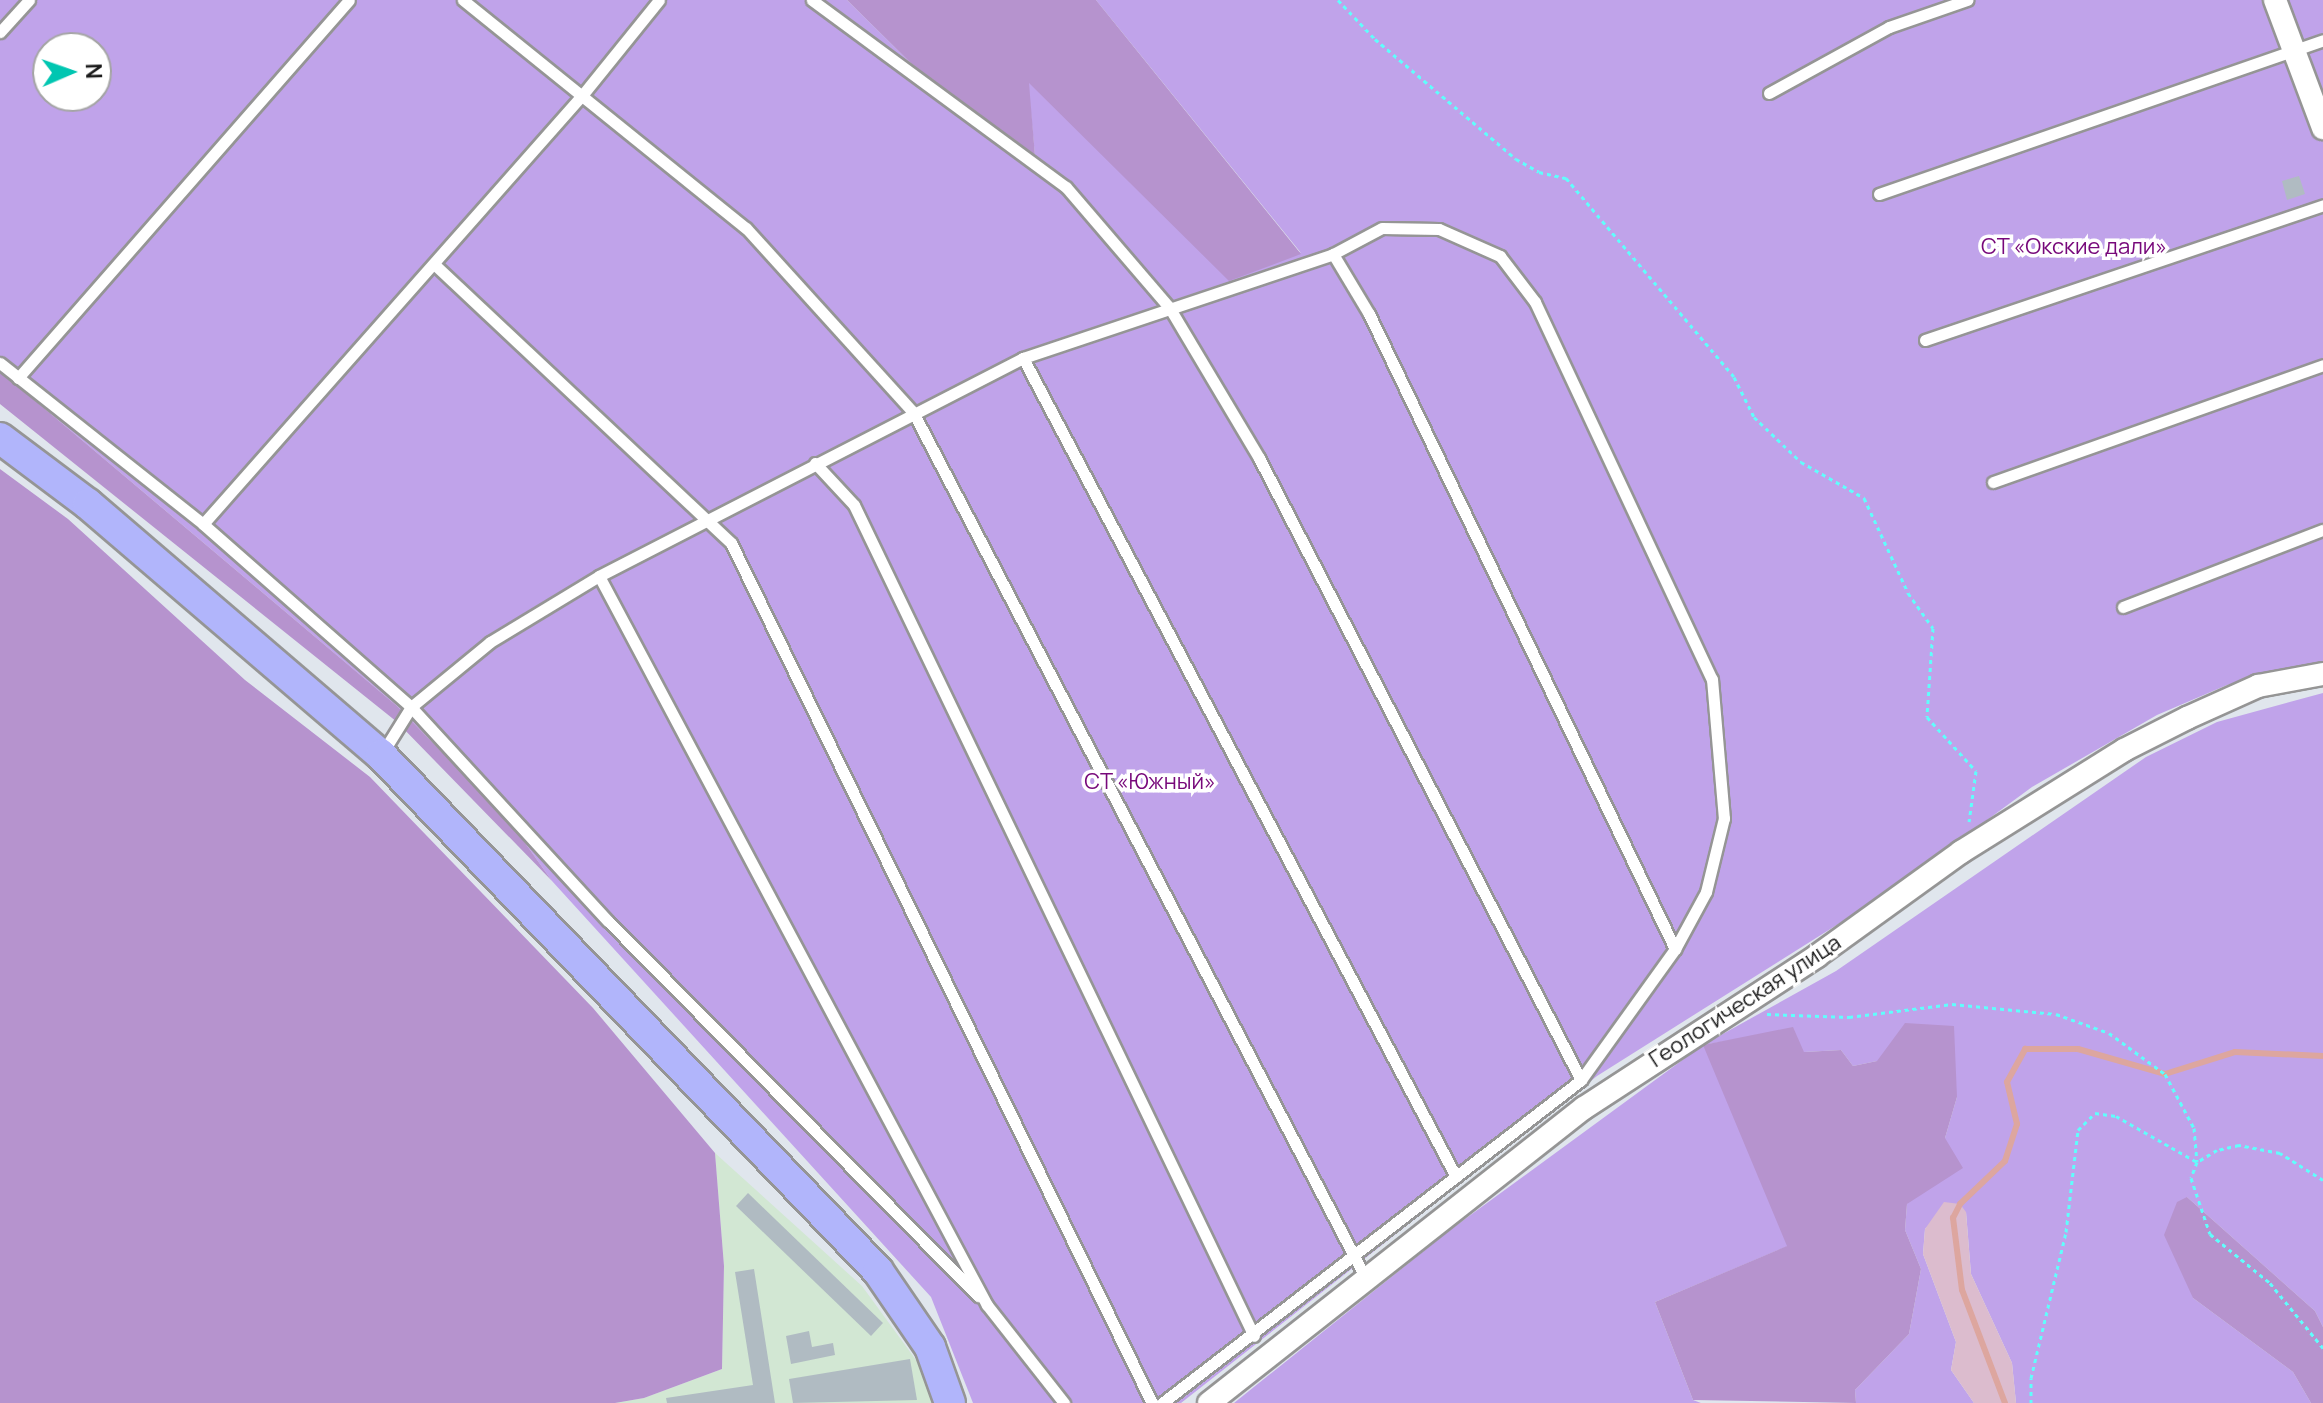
<!DOCTYPE html>
<meta charset="utf-8">
<style>
body{margin:0}
#map{position:relative;width:2323px;height:1403px;overflow:hidden;background:#e0e6ed;font-family:Manrope,sans-serif}
div>[style]{position:absolute}
[style*='--x']{left:calc(var(--x)*1px);top:calc(var(--y)*1px);width:calc(var(--w)*1px);rotate:calc(var(--a)*1deg)}
.industrial>*{inset:0;background:#d2e7d3}
.grass>*{inset:0;background:#c0a3ea}
.forest>*{inset:0;background:#b693ce}
.wetland>*{inset:0;background:#dcbcce}
.stream>*{height:6px;margin:-3px;padding:0 3px;transform-origin:3px;border-radius:3px;background:#dda69f}
.building>*{inset:0;background:#b0bbc2}
.path>*{height:3px;margin-top:-1.5px;transform-origin:0;background:repeating-linear-gradient(90deg,#61fdfc 0 4px,transparent 0 8px)}
.roads{filter:drop-shadow(2px 0 #959595) drop-shadow(-2px 0 #959595) drop-shadow(0 2px #959595) drop-shadow(0 -2px #959595)}
.lane>*{height:11px;margin:-5.5px;padding:0 5.5px;transform-origin:5.5px;border-radius:5.5px;background:#fff}
.street>*{height:22px;margin:-11px;padding:0 11px;transform-origin:11px;border-radius:11px;background:#fff}
.secondary>*{height:30px;margin:-15px;padding:0 15px;transform-origin:15px;border-radius:15px;background:#b1b5fb}
span{translate:-50% -50%;white-space:nowrap;text-align:center;line-height:1.15;-webkit-text-stroke:7px #fff;paint-order:stroke}
.park-label{font-size:22px;color:#77087a}
.street-label{font-size:22px;color:#1b1b1b}
.north{position:absolute;left:32px;top:32px;width:80px;height:80px;box-sizing:border-box;background:#fff;border:2px solid #a4a4a4;border-radius:50%;rotate:88deg;font-size:22px;font-weight:700;line-height:32px;text-align:center;color:#1b1b1b}
.north::after{content:'';display:block;margin:auto;width:28px;height:36px;background:#00c6b1;clip-path:polygon(50% 0,100% 100%,50% 72%,0 100%)}
</style>
<div id="map">
<div class="industrial">
<i style="clip-path:polygon(715px 1153px,862px 1286px,932px 1382px,937px 1403px,615px 1403px,644px 1398px,722px 1369px,724px 1266px)"></i>
</div>
<div class="grass">
<i style="clip-path:polygon(evenodd,0 0,847px 0,936px 88px,1035px 156px,1028px 82px,1301px 253px,1096px 0,2323px 0,2323px 664px,2227px 685px,2157px 715px,2032px 787px,1889px 892px,1597px 1076px,1181px 1403px,973px 1403px,931px 1297px,552px 881px,511px 823px,397px 706px,0 371px,0 0,48px 48px,96px 48px,96px 96px,48px 96px,48px 48px)"></i>
<i style="clip-path:polygon(2323px 693px,2323px 1327px,2315px 1311px,2187px 1197px,2193px 1298px,2293px 1372px,2311px 1403px,2016px 1403px,2012px 1363px,1971px 1274px,1966px 1212px,1936px 1217px,1925px 1229px,1923px 1254px,1956px 1342px,1951px 1370px,1974px 1403px,1856px 1403px,1855px 1390px,1909px 1334px,1921px 1269px,1905px 1230px,1907px 1204px,1945px 1138px,1957px 1097px,1877px 1061px,1853px 1066px,1841px 1050px,1804px 1052px,1748px 1037px,1704px 1045px,1788px 1246px,1655px 1302px,1693px 1400px,1701px 1403px,1234px 1403px,1450px 1230px,1703px 1045px,1836px 971px,2146px 757px,2217px 722px)"></i>
</div>
<div class="forest">
<i style="clip-path:polygon(847px 0,1096px 0,1301px 254px,1229px 281px,1029px 83px,1035px 156px,936px 88px)"></i>
<i style="clip-path:polygon(0 371px,397px 706px,511px 823px,552px 881px,397px 722px,0 404px)"></i>
<i style="clip-path:polygon(0 469px,68px 519px,245px 680px,370px 777px,593px 1008px,715px 1153px,724px 1266px,722px 1369px,644px 1398px,615px 1403px,0 1403px)"></i>
<i style="clip-path:polygon(1905px 1023px,1954px 1026px,1957px 1097px,1945px 1138px,1963px 1168px,1907px 1204px,1905px 1230px,1921px 1269px,1909px 1334px,1855px 1390px,1856px 1403px,1693px 1400px,1655px 1302px,1787px 1246px,1703px 1045px,1793px 1027px,1804px 1052px,1841px 1050px,1853px 1066px,1877px 1061px)"></i>
<i style="clip-path:polygon(2187px 1197px,2315px 1311px,2323px 1327px,2323px 1403px,2311px 1403px,2293px 1372px,2193px 1298px,2164px 1235px,2177px 1202px)"></i>
</div>
<div class="wetland">
<i style="clip-path:polygon(1944px 1202px,1960px 1204px,1966px 1212px,1971px 1274px,2012px 1363px,2016px 1403px,1974px 1403px,1951px 1370px,1956px 1342px,1923px 1254px,1925px 1229px)"></i>
</div>
<div class="stream">
<i style="--x:2005;--y:1403;--w:121;--a:-110.8"></i>
<i style="--x:1962;--y:1290;--w:73;--a:-97.1"></i>
<i style="--x:1953;--y:1218;--w:16;--a:-63"></i>
<i style="--x:1960;--y:1204;--w:62;--a:-43.7"></i>
<i style="--x:2005;--y:1161;--w:39;--a:-72"></i>
<i style="--x:2017;--y:1124;--w:43;--a:-103.4"></i>
<i style="--x:2007;--y:1082;--w:38;--a:-61"></i>
<i style="--x:2025;--y:1049;--w:53;--a:0"></i>
<i style="--x:2078;--y:1049;--w:91;--a:16"></i>
<i style="--x:2165;--y:1074;--w:73;--a:-17.4"></i>
<i style="--x:2235;--y:1052;--w:88;--a:2.6"></i>
</div>
<div class="building">
<i style="clip-path:polygon(2299px 176px,2305px 194px,2287px 200px,2282px 181px)"></i>
<i style="clip-path:polygon(748px 1193px,883px 1323px,871px 1336px,736px 1206px)"></i>
<i style="clip-path:polygon(754px 1269px,775px 1403px,667px 1403px,666px 1398px,753px 1385px,735px 1272px)"></i>
<i style="clip-path:polygon(809px 1331px,812px 1347px,833px 1343px,835px 1355px,791px 1364px,786px 1336px)"></i>
<i style="clip-path:polygon(910px 1359px,917px 1400px,793px 1403px,789px 1379px)"></i>
</div>
<div class="path">
<i style="--x:1338;--y:0;--w:54;--a:46.5"></i>
<i style="--x:1375;--y:39;--w:185;--a:40.4"></i>
<i style="--x:1516;--y:159;--w:26;--a:29"></i>
<i style="--x:1539;--y:172;--w:28;--a:13"></i>
<i style="--x:1566;--y:178;--w:260;--a:49.8"></i>
<i style="--x:1734;--y:377;--w:45;--a:63.4"></i>
<i style="--x:1754;--y:417;--w:65;--a:43.8"></i>
<i style="--x:1801;--y:462;--w:73;--a:29.7"></i>
<i style="--x:1864;--y:498;--w:105;--a:65.1"></i>
<i style="--x:1908;--y:593;--w:43;--a:54.5"></i>
<i style="--x:1933;--y:628;--w:89;--a:93.9"></i>
<i style="--x:1927;--y:717;--w:73;--a:47.8"></i>
<i style="--x:1976;--y:771;--w:51;--a:97.8"></i>
<i style="--x:1767;--y:1014;--w:82;--a:2.1"></i>
<i style="--x:1849;--y:1017;--w:104;--a:-7.2"></i>
<i style="--x:1952;--y:1004;--w:104;--a:5.5"></i>
<i style="--x:2056;--y:1014;--w:56;--a:19.7"></i>
<i style="--x:2109;--y:1033;--w:69;--a:36.2"></i>
<i style="--x:2165;--y:1074;--w:61;--a:61.8"></i>
<i style="--x:2194;--y:1128;--w:34;--a:85"></i>
<i style="--x:2323;--y:1180;--w:51;--a:-147.9"></i>
<i style="--x:2280;--y:1153;--w:42;--a:-169"></i>
<i style="--x:2239;--y:1145;--w:23;--a:167"></i>
<i style="--x:2217;--y:1150;--w:23;--a:149"></i>
<i style="--x:2197;--y:1162;--w:17;--a:111"></i>
<i style="--x:2191;--y:1178;--w:59;--a:71.3"></i>
<i style="--x:2210;--y:1234;--w:77;--a:39.2"></i>
<i style="--x:2270;--y:1283;--w:84;--a:50.8"></i>
<i style="--x:2031;--y:1403;--w:25;--a:-90"></i>
<i style="--x:2031;--y:1378;--w:150;--a:-76.5"></i>
<i style="--x:2066;--y:1232;--w:103;--a:-83.3"></i>
<i style="--x:2078;--y:1130;--w:24;--a:-45"></i>
<i style="--x:2095;--y:1113;--w:21;--a:8"></i>
<i style="--x:2116;--y:1116;--w:93;--a:29.6"></i>
</div>
<div class="roads">
<div class="lane">
<i style="--x:463;--y:0;--w:363;--a:38.9"></i>
<i style="--x:746;--y:228;--w:248;--a:47.8"></i>
<i style="--x:913;--y:412;--w:978;--a:62.41"></i>
<i style="--x:812;--y:0;--w:315;--a:36.4"></i>
<i style="--x:1066;--y:187;--w:158;--a:49.4"></i>
<i style="--x:1169;--y:307;--w:176;--a:59.2"></i>
<i style="--x:1259;--y:458;--w:700;--a:62.63"></i>
<i style="--x:0;--y:32;--w:43;--a:-47.8"></i>
<i style="--x:1769;--y:93;--w:137;--a:-28.8"></i>
<i style="--x:1889;--y:27;--w:83;--a:-19.1"></i>
<i style="--x:1879;--y:194;--w:470;--a:-19.1"></i>
<i style="--x:1333;--y:254;--w:70;--a:59"></i>
<i style="--x:1369;--y:314;--w:705;--a:64.27"></i>
<i style="--x:434;--y:264;--w:407;--a:43.2"></i>
<i style="--x:731;--y:543;--w:958;--a:63.92"></i>
<i style="--x:1925;--y:340;--w:420;--a:-18.7"></i>
<i style="--x:1023;--y:358;--w:926;--a:62.13"></i>
<i style="--x:0;--y:363;--w:259;--a:38.4"></i>
<i style="--x:203;--y:524;--w:277;--a:41.3"></i>
<i style="--x:411;--y:707;--w:102;--a:-39.4"></i>
<i style="--x:490;--y:642;--w:127;--a:-31.2"></i>
<i style="--x:599;--y:576;--w:477;--a:-27.2"></i>
<i style="--x:1023;--y:358;--w:327;--a:-18.5"></i>
<i style="--x:1333;--y:254;--w:55;--a:-28"></i>
<i style="--x:1382;--y:228;--w:57;--a:1"></i>
<i style="--x:1439;--y:229;--w:67;--a:23.9"></i>
<i style="--x:1500;--y:256;--w:58;--a:52.7"></i>
<i style="--x:1535;--y:302;--w:416;--a:64.9"></i>
<i style="--x:1712;--y:679;--w:140;--a:85.1"></i>
<i style="--x:1724;--y:818;--w:76;--a:103.7"></i>
<i style="--x:1706;--y:892;--w:65;--a:118.5"></i>
<i style="--x:1675;--y:949;--w:161;--a:125.7"></i>
<i style="--x:1581;--y:1080;--w:529;--a:142.37"></i>
<i style="--x:18;--y:378;--w:502;--a:-48.79"></i>
<i style="--x:815;--y:463;--w:57;--a:47.1"></i>
<i style="--x:854;--y:505;--w:922;--a:64.3"></i>
<i style="--x:1993;--y:482;--w:350;--a:-19.5"></i>
<i style="--x:203;--y:524;--w:575;--a:-48.52"></i>
<i style="--x:584;--y:93;--w:119;--a:-51.1"></i>
<i style="--x:599;--y:576;--w:826;--a:61.98"></i>
<i style="--x:987;--y:1305;--w:125;--a:51.8"></i>
<i style="--x:2123;--y:607;--w:214;--a:-21.1"></i>
<i style="--x:383;--y:752;--w:53;--a:-58.1"></i>
<i style="--x:411;--y:707;--w:291;--a:47.4"></i>
<i style="--x:608;--y:921;--w:527;--a:45.38"></i>
</div>
<div class="street">
<i style="--x:2275;--y:0;--w:137;--a:69.4"></i>
<i style="--x:1209;--y:1403;--w:477;--a:-38.2"></i>
<i style="--x:1584;--y:1108;--w:278;--a:-33.1"></i>
<i style="--x:1817;--y:956;--w:178;--a:-35.8"></i>
<i style="--x:1961;--y:852;--w:192;--a:-32"></i>
<i style="--x:2124;--y:750;--w:71;--a:-26.9"></i>
<i style="--x:2187;--y:718;--w:78;--a:-24.3"></i>
<i style="--x:2258;--y:686;--w:66;--a:-10.5"></i>
</div>
<div class="secondary">
<i style="--x:0;--y:438;--w:110;--a:36.9"></i>
<i style="--x:88;--y:504;--w:386;--a:40.6"></i>
<i style="--x:381;--y:755;--w:716;--a:46.07"></i>
<i style="--x:878;--y:1271;--w:92;--a:55.6"></i>
<i style="--x:930;--y:1347;--w:59;--a:70.3"></i>
</div>
</div>
<div class="park-label">
<span style="left:2074px;top:247px">СТ «Окские дали»</span>
<span style="left:1150px;top:782px">СТ «Южный»</span>
</div>
<div class="street-label">
<span style="left:1745px;top:1001px;rotate:-33deg">Геологическая улица</span>
</div>
<div class="north">N</div>
</div>
